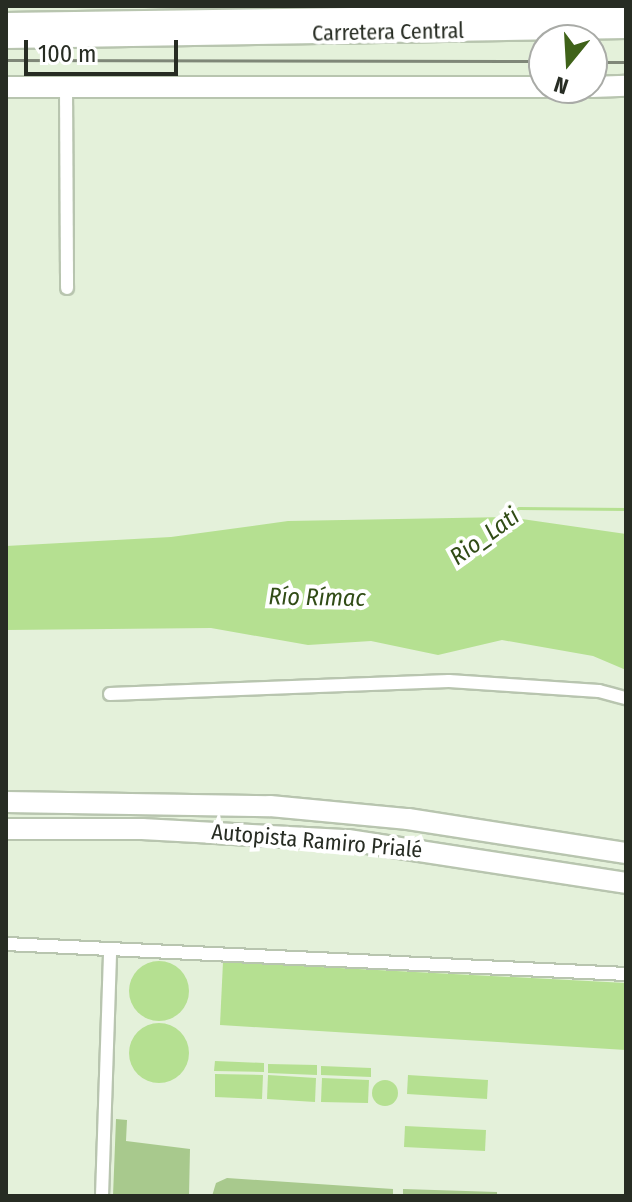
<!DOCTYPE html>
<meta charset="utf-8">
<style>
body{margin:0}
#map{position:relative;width:632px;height:1202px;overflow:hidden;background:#e4f1da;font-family:"Fira Sans Condensed",sans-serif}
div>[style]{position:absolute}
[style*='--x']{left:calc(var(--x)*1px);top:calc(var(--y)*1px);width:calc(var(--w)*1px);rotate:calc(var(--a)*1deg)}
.green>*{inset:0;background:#a8c98d}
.water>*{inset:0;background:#b5e091}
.round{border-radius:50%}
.stream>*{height:3px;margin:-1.5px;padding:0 1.5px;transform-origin:1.5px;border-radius:1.5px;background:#b5e091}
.roads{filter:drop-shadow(2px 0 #b8c5af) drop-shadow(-2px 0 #b8c5af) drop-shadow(0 2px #b8c5af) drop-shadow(0 -2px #b8c5af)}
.minor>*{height:12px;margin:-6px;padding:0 6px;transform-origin:6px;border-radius:6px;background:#fff}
.primary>*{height:20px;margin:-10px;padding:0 10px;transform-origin:10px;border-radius:10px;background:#fff}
.trunk>*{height:20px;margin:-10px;padding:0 10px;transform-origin:10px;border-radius:10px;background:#fff}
.rail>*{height:3px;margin:-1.5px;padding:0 1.5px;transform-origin:1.5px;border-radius:1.5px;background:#7f8778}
span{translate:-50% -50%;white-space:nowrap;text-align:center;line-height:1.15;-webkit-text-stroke:8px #fff;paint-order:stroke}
.street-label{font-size:22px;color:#272c23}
.water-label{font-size:24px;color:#314c16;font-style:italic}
.frame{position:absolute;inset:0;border:8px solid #272c23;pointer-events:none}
.north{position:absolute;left:528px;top:24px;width:80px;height:80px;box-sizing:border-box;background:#fff;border:2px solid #a9aba7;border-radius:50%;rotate:198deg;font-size:22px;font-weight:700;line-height:32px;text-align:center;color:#272c23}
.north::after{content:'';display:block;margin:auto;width:28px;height:36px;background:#3f6219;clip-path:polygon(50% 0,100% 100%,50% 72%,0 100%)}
.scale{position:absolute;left:24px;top:40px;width:154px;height:36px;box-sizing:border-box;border:4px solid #272c23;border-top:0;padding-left:10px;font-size:24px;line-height:28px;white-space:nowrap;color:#272c23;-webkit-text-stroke:6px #fff;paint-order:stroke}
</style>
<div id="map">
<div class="green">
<i style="clip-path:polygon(116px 1119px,127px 1120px,126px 1141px,190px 1149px,189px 1196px,113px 1196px)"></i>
<i style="clip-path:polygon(227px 1178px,393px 1189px,393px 1196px,212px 1196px,216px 1183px)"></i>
<i style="clip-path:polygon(403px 1189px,497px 1192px,497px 1196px,403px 1196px)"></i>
</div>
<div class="water">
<i style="clip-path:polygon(508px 517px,626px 534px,626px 670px,593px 656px,502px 640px,438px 655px,371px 641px,308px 645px,211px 628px,6px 630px,6px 546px,171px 537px,288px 521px)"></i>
<i class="round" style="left:129px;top:961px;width:60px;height:60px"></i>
<i style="clip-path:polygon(223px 962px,626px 983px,626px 1050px,220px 1025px)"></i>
<i class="round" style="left:129px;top:1023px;width:60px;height:60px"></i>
<i style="clip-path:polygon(215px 1061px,264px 1063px,264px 1072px,214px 1071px)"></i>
<i style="clip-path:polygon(268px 1064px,317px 1065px,317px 1075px,268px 1073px)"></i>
<i style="clip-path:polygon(321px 1066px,371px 1068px,371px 1077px,321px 1075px)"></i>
<i style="clip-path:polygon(215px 1074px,263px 1075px,262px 1099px,215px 1097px)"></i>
<i style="clip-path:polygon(268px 1075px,316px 1078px,315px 1102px,267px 1099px)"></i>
<i style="clip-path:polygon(408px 1075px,488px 1080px,487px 1099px,407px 1094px)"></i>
<i style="clip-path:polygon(322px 1078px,369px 1080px,368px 1103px,321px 1102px)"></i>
<i class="round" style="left:372px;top:1080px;width:26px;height:26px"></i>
<i style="clip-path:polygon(405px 1126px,486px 1130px,485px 1151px,404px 1147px)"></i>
</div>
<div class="stream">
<i style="--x:503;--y:519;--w:19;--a:-35"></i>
<i style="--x:519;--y:508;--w:107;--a:0.5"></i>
</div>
<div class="roads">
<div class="minor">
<i style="--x:66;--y:87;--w:201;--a:89.7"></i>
<i style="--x:110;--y:694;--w:339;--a:-2.2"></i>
<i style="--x:449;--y:681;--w:150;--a:3.8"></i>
<i style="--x:599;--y:691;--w:28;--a:15"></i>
<i style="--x:6;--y:944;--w:621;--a:2.77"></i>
<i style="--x:102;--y:1196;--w:246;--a:-88.1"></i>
</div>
<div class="primary">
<i style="--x:6;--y:38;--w:620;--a:-0.92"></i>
</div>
<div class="trunk">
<i style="--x:6;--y:23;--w:620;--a:-0.83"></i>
<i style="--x:6;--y:87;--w:538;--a:0"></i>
<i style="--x:592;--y:87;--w:34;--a:-2"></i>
<i style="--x:6;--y:802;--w:264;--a:0.9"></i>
<i style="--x:270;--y:806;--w:139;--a:5.4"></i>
<i style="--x:408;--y:819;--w:221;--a:8.9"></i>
<i style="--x:6;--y:829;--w:136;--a:0"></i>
<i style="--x:142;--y:829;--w:206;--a:3.1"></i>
<i style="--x:348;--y:840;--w:281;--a:8.8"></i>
</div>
</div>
<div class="rail">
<i style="--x:6;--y:60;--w:538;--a:0.11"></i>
<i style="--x:592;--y:62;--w:34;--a:0"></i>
</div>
<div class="street-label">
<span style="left:388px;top:32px;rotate:-1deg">Carretera Central</span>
<span style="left:317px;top:841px;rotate:5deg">Autopista Ramiro Prialé</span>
</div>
<div class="water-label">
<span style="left:485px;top:537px;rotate:-36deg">Rio_Lati</span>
<span style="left:317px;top:598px;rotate:1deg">Río Rímac</span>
</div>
<div class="frame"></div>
<div class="north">N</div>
<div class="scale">100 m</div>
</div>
